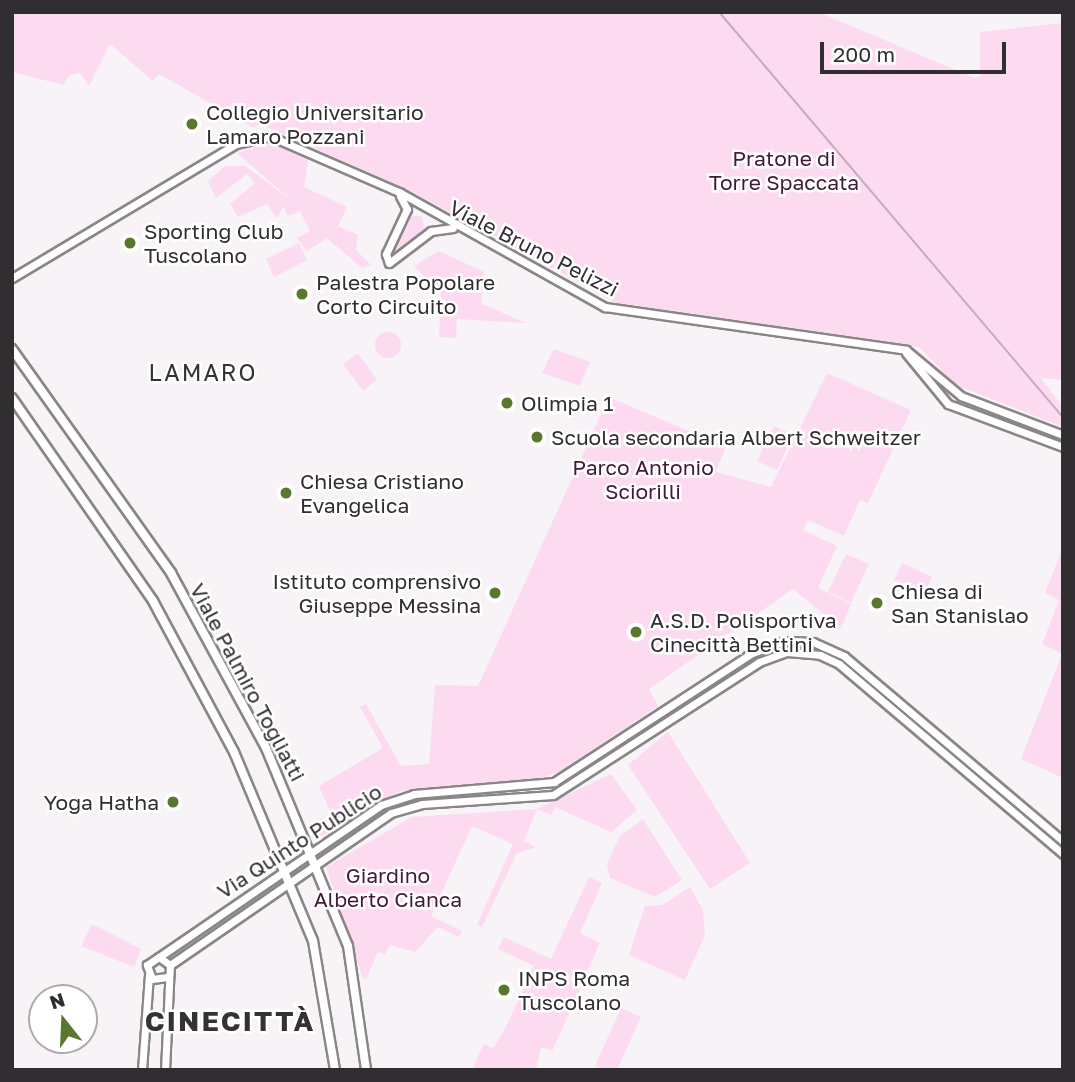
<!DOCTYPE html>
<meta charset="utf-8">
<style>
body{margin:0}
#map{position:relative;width:1075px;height:1082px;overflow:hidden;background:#f7f3f6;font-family:"Golos Text",sans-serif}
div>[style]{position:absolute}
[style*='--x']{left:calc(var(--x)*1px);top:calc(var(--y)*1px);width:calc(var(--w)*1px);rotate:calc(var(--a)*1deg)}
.green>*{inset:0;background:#fcdbf1}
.round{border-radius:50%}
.stream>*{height:2px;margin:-1px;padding:0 1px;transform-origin:1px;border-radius:1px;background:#c8a9be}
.roads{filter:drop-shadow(2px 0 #8a8688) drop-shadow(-2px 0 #8a8688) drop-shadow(0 2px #8a8688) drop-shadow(0 -2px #8a8688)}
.secondary>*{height:7px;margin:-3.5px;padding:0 3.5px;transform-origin:3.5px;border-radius:3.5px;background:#fff}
.primary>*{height:8px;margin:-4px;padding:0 4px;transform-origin:4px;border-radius:4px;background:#fff}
.dots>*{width:19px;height:19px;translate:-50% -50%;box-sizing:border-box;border:4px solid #fff;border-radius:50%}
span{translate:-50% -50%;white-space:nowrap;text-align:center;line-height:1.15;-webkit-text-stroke:5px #fff;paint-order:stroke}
.poi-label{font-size:21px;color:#302e30}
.left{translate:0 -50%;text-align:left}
.right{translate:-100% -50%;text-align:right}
.park-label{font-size:21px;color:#421937}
.street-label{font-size:21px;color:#302e30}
.neighbourhood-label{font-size:23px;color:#353234;letter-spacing:2px}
.district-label{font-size:28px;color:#353234;font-weight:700;letter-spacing:2px}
.frame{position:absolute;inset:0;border:14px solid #302e30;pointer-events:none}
.north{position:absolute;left:28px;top:984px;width:70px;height:70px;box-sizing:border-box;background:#fff;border:2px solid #acabac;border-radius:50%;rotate:342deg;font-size:19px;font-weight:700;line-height:28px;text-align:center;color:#302e30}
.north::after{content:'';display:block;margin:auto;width:24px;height:32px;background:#59772d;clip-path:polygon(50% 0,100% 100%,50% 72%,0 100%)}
.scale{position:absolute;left:820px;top:42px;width:186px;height:32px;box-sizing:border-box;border:4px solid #302e30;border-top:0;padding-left:9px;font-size:21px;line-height:24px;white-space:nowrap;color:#302e30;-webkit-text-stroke:5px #fff;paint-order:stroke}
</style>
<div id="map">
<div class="green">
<i style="clip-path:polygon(12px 12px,818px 12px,975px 78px,980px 76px,980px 32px,1063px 23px,1063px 380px,1041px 378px,1063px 407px,1063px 427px,956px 385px,919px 347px,626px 308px,411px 191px,260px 124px,254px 128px,159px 74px,153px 81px,110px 44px,89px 86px,80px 73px,69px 75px,64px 85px,12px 72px)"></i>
<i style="clip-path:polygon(270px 142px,308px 160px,304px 187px,347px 207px,338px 226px,358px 235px,356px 250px,371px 265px,362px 268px,327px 238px,307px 251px,297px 238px,310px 231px,300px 211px,288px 216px,283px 206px,277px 218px,267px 204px,238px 217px,230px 204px,255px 183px,247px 174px,216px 198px,208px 181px,225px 166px,245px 166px,290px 199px,237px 153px)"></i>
<i style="clip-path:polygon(411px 216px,421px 216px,425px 228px,392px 258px)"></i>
<i style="clip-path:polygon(299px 243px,307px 260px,274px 277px,266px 259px)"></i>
<i style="clip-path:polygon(439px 251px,484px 272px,481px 303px,525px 323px,457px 319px,456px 338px,439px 337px,441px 293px,414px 266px)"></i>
<i class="round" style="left:375px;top:332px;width:26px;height:26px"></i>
<i style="clip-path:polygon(554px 349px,590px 362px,580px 386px,542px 373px)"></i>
<i style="clip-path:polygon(358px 353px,377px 380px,363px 391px,343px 364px)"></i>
<i style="clip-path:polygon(827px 373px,911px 410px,868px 503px,860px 500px,844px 536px,808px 520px,803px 530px,837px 546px,818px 588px,851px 604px,841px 628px,793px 589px,649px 689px,658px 706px,557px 773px,523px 783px,400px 791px,315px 840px,309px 825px,331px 814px,319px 786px,383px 748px,360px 707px,366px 704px,401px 766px,429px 764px,435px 685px,478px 686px,609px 397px,726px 447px,716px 472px,771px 487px)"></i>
<i style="clip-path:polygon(774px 426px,793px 435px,777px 470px,757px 461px)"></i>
<i style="clip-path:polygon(1063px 547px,1063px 778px,1021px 759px,1062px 654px,1042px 644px,1059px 600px,1045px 593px)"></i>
<i style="clip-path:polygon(846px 554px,869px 564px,851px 603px,828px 592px)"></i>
<i style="clip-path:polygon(902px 563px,932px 577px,924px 594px,894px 580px)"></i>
<i style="clip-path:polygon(668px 732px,750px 863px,710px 889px,628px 765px)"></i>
<i style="clip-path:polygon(611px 774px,637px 810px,611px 832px,555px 807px,551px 815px,537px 809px,524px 841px,536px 847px,517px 853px,482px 927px,477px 925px,513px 844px,472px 826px,431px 916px,462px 931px,459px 937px,438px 927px,415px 952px,390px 945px,385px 954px,378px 952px,366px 979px,362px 976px,326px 867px,412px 817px,537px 809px)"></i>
<i style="clip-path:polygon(643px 819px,682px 880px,655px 897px,610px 878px,607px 864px,620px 836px)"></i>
<i style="clip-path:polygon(589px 877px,602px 883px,580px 933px,600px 943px,585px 976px,574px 972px,570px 980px,581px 987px,552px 1051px,541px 1047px,536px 1070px,472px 1070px,484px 1044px,493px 1048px,505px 1029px,534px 966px,498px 949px,504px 937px,551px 959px)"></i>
<i style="clip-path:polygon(690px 887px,703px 910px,705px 935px,685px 980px,629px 955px,645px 906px,662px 905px)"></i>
<i style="clip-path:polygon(92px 924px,141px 949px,134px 967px,81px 946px)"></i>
<i style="clip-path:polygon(621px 1008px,641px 1017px,617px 1070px,603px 1070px,595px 1066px)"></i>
</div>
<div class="stream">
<i style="--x:719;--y:12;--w:529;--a:49.68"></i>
</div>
<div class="roads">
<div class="secondary">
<i style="--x:400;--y:196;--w:15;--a:62"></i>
<i style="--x:407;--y:209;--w:50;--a:115"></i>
<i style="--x:386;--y:254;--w:9;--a:72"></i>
<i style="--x:389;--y:263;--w:53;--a:-37.3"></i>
<i style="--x:431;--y:231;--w:22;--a:-8"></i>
<i style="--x:12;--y:278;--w:261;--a:-30.9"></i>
<i style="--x:236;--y:144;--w:35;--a:-13"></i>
<i style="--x:270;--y:136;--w:141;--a:23.5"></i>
<i style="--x:399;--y:192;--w:236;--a:29.2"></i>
<i style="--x:605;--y:307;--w:304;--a:8.1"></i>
<i style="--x:906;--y:350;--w:72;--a:39.9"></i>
<i style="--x:961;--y:396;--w:109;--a:20.9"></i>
<i style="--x:906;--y:353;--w:66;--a:50.5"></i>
<i style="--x:948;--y:404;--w:123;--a:20.5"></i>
<i style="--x:159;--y:957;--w:269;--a:-34.4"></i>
<i style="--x:381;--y:805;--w:35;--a:-18"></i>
<i style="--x:414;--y:794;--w:141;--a:-4.9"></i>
<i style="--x:554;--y:782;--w:234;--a:-33.1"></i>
<i style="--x:750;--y:654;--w:36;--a:-21"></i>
<i style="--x:784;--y:641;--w:29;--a:2"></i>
<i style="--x:813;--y:642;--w:34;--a:24"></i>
<i style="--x:844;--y:656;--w:287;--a:40.2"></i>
<i style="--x:170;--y:965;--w:268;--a:-34.5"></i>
<i style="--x:391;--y:813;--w:32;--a:-16"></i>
<i style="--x:422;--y:804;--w:131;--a:-3.9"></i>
<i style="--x:553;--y:795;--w:245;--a:-32.8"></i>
<i style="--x:759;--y:662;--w:30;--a:-20"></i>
<i style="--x:787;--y:652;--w:33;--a:5"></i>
<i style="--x:820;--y:655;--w:21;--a:25"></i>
<i style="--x:839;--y:664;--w:294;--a:40.3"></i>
<i style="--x:167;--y:977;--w:15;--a:172"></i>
<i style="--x:152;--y:979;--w:15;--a:-110"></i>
<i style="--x:147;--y:965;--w:14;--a:-34"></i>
<i style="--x:159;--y:957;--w:14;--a:36"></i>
<i style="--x:142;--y:1070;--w:95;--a:-85.8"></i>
<i style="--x:165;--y:1070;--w:105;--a:-87.3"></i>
</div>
<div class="primary">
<i style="--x:12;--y:349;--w:275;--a:54.6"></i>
<i style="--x:171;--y:573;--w:199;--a:61.5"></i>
<i style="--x:266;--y:748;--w:214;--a:67.5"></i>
<i style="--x:348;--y:946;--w:125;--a:81.7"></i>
<i style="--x:12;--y:398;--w:247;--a:55.2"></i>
<i style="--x:153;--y:601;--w:171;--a:61.8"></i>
<i style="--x:234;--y:752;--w:205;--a:67.3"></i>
<i style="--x:313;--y:941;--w:131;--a:80.3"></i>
</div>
</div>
<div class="dots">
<i style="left:192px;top:124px;background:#59772d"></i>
<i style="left:130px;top:243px;background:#59772d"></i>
<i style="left:302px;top:294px;background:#59772d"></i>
<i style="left:507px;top:403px;background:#59772d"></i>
<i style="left:537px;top:437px;background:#59772d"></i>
<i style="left:286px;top:493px;background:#59772d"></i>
<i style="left:495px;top:593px;background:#59772d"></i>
<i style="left:877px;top:603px;background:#59772d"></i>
<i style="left:636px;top:632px;background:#59772d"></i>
<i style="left:173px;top:802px;background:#59772d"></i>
<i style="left:504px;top:990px;background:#59772d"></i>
</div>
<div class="poi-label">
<span class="left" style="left:206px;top:124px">Collegio Universitario<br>Lamaro Pozzani</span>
<span class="left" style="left:144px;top:243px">Sporting Club<br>Tuscolano</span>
<span class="left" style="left:316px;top:294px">Palestra Popolare<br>Corto Circuito</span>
<span class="left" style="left:521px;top:403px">Olimpia 1</span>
<span class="left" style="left:551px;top:437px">Scuola secondaria Albert Schweitzer</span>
<span class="left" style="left:300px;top:493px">Chiesa Cristiano<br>Evangelica</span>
<span class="right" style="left:481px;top:593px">Istituto comprensivo<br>Giuseppe Messina</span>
<span class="left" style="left:891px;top:603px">Chiesa di<br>San Stanislao</span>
<span class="left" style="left:650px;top:632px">A.S.D. Polisportiva<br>Cinecittà Bettini</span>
<span class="right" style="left:159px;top:802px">Yoga Hatha</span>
<span class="left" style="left:518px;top:990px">INPS Roma<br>Tuscolano</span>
</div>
<div class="park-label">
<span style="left:784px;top:170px">Pratone di<br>Torre Spaccata</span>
<span style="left:643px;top:479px">Parco Antonio<br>Sciorilli</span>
<span style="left:388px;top:887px">Giardino<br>Alberto Cianca</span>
</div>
<div class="street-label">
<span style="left:534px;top:248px;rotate:27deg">Viale Bruno Pelizzi</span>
<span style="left:248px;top:682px;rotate:62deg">Viale Palmiro Togliatti</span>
<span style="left:299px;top:841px;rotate:-33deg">Via Quinto Publicio</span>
</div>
<div class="neighbourhood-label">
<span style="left:203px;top:372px">LAMARO</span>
</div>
<div class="district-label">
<span style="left:230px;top:1021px">CINECITTÀ</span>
</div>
<div class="frame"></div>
<div class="north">N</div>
<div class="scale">200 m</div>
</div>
